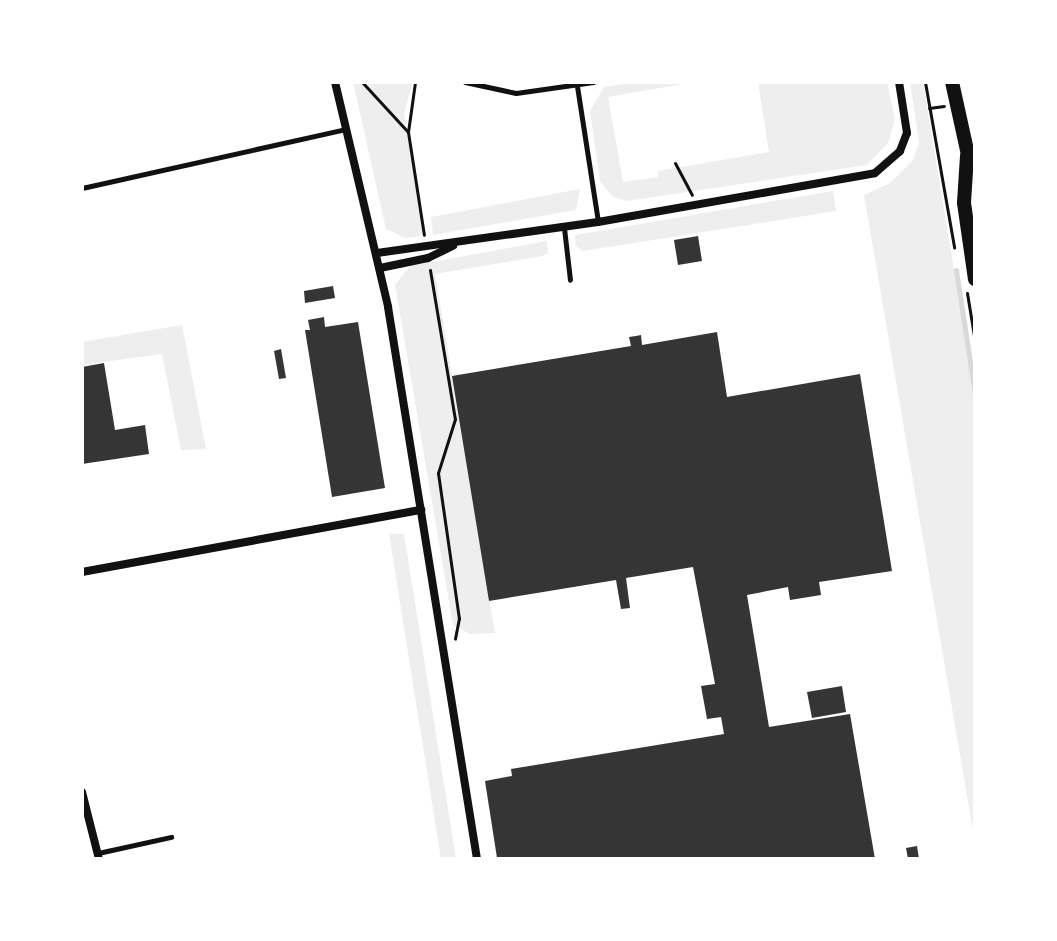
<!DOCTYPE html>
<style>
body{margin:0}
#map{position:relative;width:1057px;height:941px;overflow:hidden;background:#fff;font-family:"Source Sans 3",sans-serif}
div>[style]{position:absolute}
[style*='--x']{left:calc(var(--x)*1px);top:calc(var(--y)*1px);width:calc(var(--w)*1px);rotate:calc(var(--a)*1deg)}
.green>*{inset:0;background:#eee}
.stream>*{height:5px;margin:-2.5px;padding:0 2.5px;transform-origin:2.5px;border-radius:2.5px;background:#d9d9d9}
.building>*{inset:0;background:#353535}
.path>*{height:3px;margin:-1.5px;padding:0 1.5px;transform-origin:1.5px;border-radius:1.5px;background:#111}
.service>*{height:5px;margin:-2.5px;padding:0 2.5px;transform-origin:2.5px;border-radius:2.5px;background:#111}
.minor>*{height:8px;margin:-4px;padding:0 4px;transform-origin:4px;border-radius:4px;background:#111}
.secondary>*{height:14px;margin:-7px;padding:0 7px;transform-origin:7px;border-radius:7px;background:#111}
span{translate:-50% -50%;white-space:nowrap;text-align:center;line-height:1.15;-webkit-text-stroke:6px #fff;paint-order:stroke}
.frame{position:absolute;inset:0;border:84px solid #fff;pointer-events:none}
</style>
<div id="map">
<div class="green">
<i style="clip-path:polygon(353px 82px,413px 82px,404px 114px,424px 233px,416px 237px,406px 238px,386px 229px)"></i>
<i style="clip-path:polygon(635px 82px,694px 82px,608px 97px,623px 182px,658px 177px,658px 171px,769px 152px,758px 82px,887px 82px,895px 119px,888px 143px,867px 165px,627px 201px,613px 197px,600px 181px,590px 111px,604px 87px)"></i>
<i style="clip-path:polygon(910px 82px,923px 82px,975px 396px,975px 842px,864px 195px,890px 183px,913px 160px,919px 143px)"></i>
<i style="clip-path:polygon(580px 189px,576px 210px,433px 235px,431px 217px)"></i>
<i style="clip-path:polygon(833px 191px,836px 211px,583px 251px,576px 246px,575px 235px)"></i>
<i style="clip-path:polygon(547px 241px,548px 253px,543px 256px,435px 274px,495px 633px,470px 634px,453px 625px,395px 285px,410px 266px)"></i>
<i style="clip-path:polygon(182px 325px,206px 449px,181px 450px,162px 354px,82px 365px,82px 342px)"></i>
<i style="clip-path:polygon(389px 534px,404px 534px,456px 859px,441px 859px)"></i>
</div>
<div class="stream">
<i style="--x:956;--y:270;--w:125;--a:81.3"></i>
</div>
<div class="building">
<i style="clip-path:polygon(698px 236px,702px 261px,678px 265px,674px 240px)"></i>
<i style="clip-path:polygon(333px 286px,335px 298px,305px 303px,304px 291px)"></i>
<i style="clip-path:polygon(324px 317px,325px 327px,358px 322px,385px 488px,332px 497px,305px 330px,310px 330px,308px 320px)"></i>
<i style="clip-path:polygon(717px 332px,727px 397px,860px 374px,892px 571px,819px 582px,821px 595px,790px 600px,788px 587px,747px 595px,769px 727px,850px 714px,875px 859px,497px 858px,485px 781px,512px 776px,511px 769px,724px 734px,721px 717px,707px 719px,701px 686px,715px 684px,693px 567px,626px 578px,630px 608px,621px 609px,616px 580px,489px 601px,452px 376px,631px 346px,629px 337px,636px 336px,641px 335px,642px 345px)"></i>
<i style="clip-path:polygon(281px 349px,286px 378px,279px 379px,274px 351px)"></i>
<i style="clip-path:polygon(104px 363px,115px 430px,145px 425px,149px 454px,82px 464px,82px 367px)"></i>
<i style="clip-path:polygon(842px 686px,846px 712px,812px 718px,807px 692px)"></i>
<i style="clip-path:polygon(917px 846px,919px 859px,908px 859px,906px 848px)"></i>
</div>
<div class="path">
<i style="--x:362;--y:82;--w:68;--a:47.4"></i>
<i style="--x:408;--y:132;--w:104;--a:81.2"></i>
<i style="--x:925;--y:82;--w:168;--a:80"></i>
<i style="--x:929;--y:108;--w:15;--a:-8"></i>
<i style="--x:408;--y:132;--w:50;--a:-82"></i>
<i style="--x:675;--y:163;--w:36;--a:62"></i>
<i style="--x:430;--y:270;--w:151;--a:80.5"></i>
<i style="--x:455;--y:419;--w:57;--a:107.5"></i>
<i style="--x:438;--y:473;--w:147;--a:81.8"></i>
<i style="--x:459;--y:618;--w:21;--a:101"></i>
<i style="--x:967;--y:293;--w:50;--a:80.7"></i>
</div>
<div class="service">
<i style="--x:465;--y:82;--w:52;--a:12.2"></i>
<i style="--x:516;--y:93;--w:78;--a:-8.1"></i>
<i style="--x:577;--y:86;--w:137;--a:81.2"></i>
<i style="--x:82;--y:188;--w:271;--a:-12.6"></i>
<i style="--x:564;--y:228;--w:52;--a:83.4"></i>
<i style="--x:98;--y:853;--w:75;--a:-12.4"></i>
</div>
<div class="minor">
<i style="--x:335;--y:82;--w:231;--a:76.7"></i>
<i style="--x:388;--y:307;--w:559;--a:80.84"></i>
<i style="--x:377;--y:253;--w:223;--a:-8"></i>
<i style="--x:598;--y:222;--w:281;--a:-10"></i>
<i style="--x:875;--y:173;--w:33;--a:-41"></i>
<i style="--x:900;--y:151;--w:19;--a:-69"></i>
<i style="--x:907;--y:133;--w:52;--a:-98.9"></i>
<i style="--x:380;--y:268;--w:49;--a:-11.8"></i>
<i style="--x:428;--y:258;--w:28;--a:-26"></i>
<i style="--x:82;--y:572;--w:345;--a:-10.4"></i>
<i style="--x:82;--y:792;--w:69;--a:75.8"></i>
</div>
<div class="secondary">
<i style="--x:952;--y:82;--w:84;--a:77.6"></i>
<i style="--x:967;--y:156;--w:47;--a:93.7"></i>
<i style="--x:964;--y:203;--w:77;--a:81.8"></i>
</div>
<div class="frame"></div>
</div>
